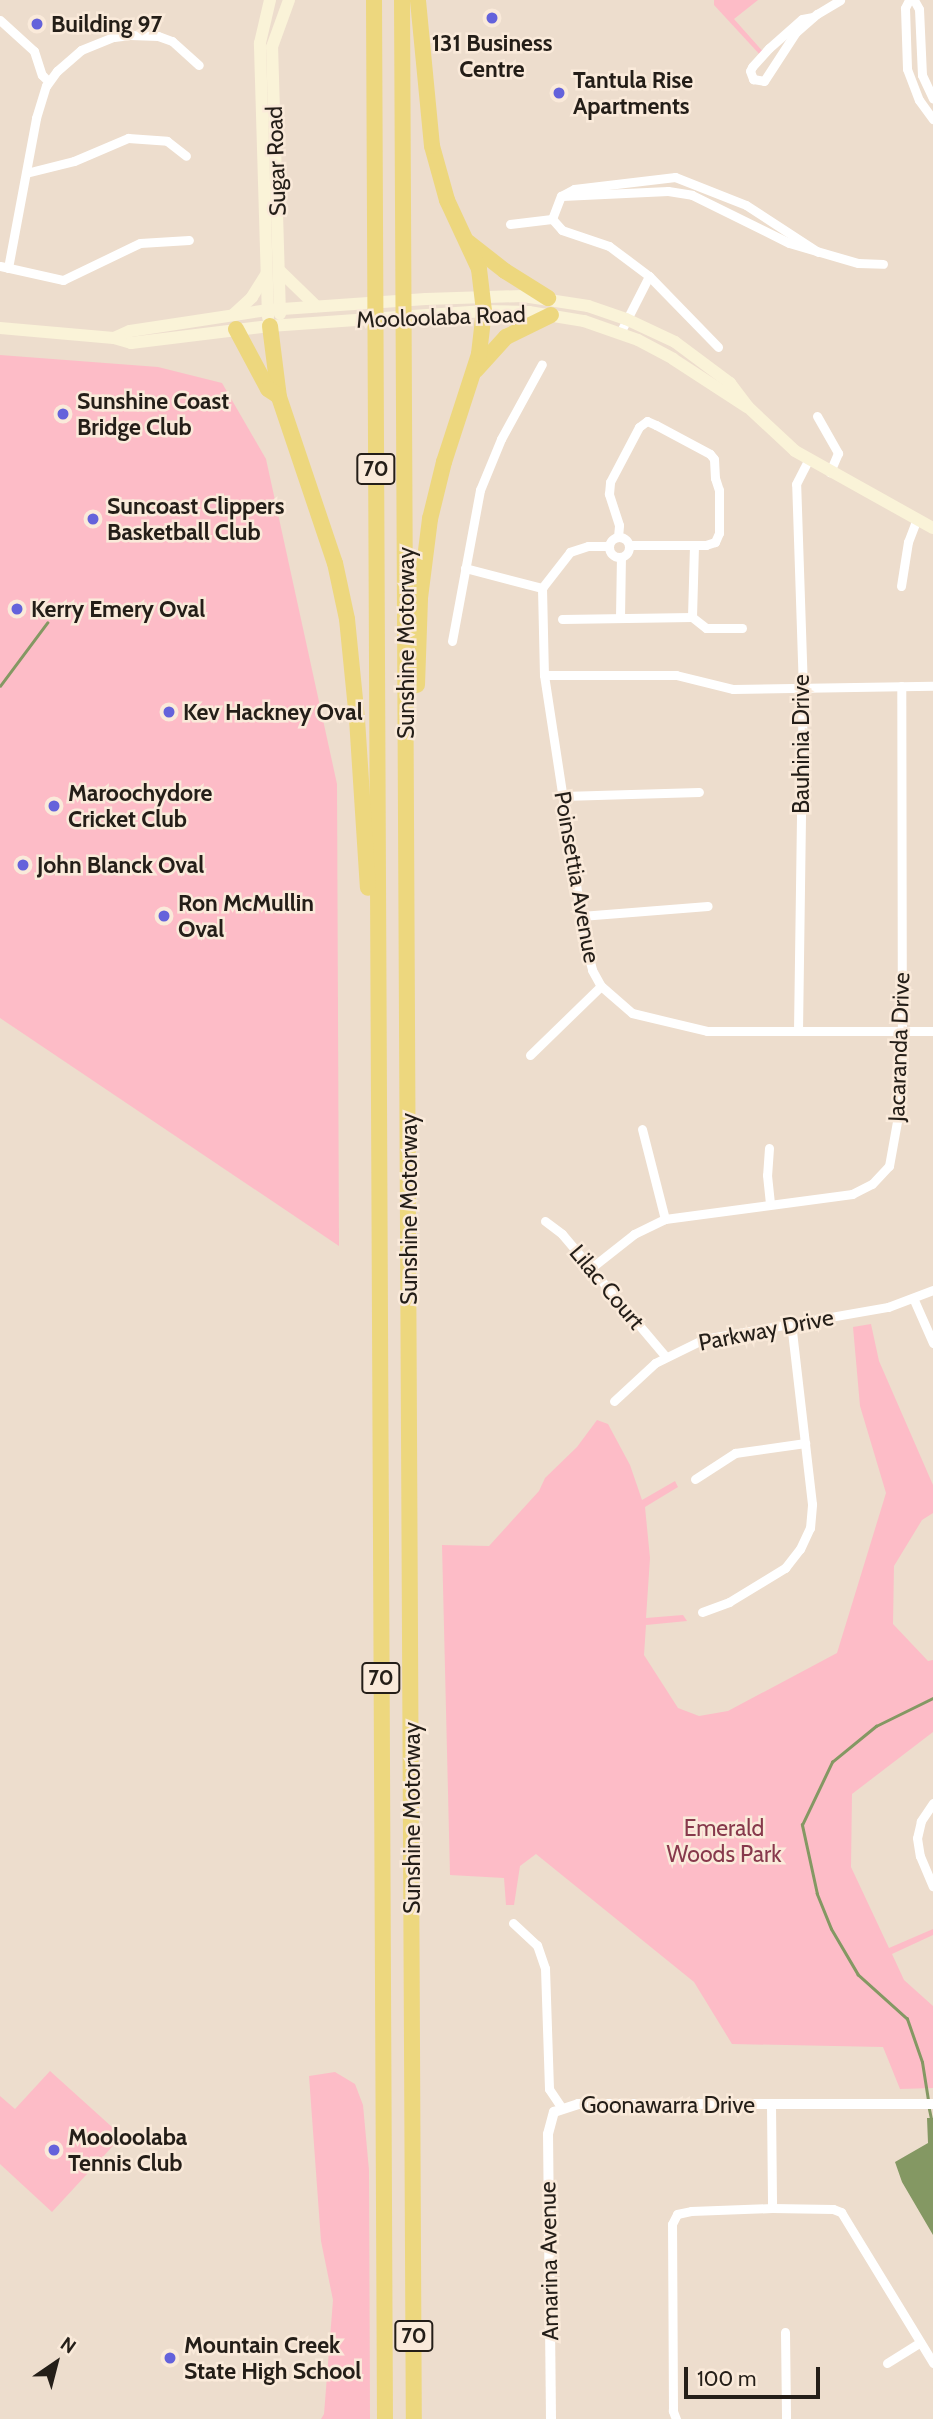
<!DOCTYPE html>
<style>
body{margin:0}
#map{position:relative;width:933px;height:2419px;overflow:hidden;background:#edddcd;font-family:Cabin,sans-serif}
div>[style]{position:absolute}
[style*='--x']{left:calc(var(--x)*1px);top:calc(var(--y)*1px);width:calc(var(--w)*1px);rotate:calc(var(--a)*1deg)}
.green>*{inset:0;background:#fdbcc7}
.water>*{inset:0;background:#849863}
.stream>*{height:2.5px;margin:-1.25px;padding:0 1.25px;transform-origin:1.25px;border-radius:1.25px;background:#849863}
.minor>*{height:9px;margin:-4.5px;padding:0 4.5px;transform-origin:4.5px;border-radius:4.5px;background:#fff}
.minor>.ring{margin:-4.5px;padding:0;box-sizing:content-box;background:none;border:9px solid #fff;border-radius:50%}
.tertiary>*{height:10px;margin:-5px;padding:0 5px;transform-origin:5px;border-radius:5px;background:#fff}
.secondary>*{height:12px;margin:-6px;padding:0 6px;transform-origin:6px;border-radius:6px;background:#faf3d8}
.motorway>*{height:16px;margin:-8px;padding:0 8px;transform-origin:8px;border-radius:8px;background:#edd77e}
.dots>*{width:19px;height:19px;translate:-50% -50%;box-sizing:border-box;border:4px solid #faeada;border-radius:50%}
span{translate:-50% -50%;white-space:nowrap;text-align:center;line-height:1.15;-webkit-text-stroke:5px #faeada;paint-order:stroke}
.shield-label span{padding:2px 5px;background:#faeada;border:2px solid;border-radius:5px;-webkit-text-stroke-width:0}
.shield-label{font-size:21px;color:#241e18;font-weight:700}
.poi-label{font-size:23px;color:#241e18;font-weight:700}
.left{translate:0 -50%;text-align:left}
.street-label{font-size:23px;color:#241e18}
.park-label{font-size:23px;color:#87394c}
.north{position:absolute;left:21px;top:2328px;width:70px;height:70px;-webkit-text-stroke:5px #faeada;paint-order:stroke;rotate:35deg;font-size:19px;font-weight:700;line-height:28px;text-align:center;color:#241e18}
.north::after{content:'';display:block;margin:auto;width:24px;height:32px;background:#241e18;clip-path:polygon(50% 0,100% 100%,50% 72%,0 100%)}
.scale{position:absolute;left:684px;top:2367px;width:136px;height:32px;box-sizing:border-box;border:4px solid #241e18;border-top:0;padding-left:9px;font-size:21px;line-height:24px;white-space:nowrap;color:#241e18;-webkit-text-stroke:5px #faeada;paint-order:stroke}
</style>
<div id="map">
<div class="green">
<i style="clip-path:polygon(714px 0,758px 0,734px 19px,765px 54px,762px 57px,714px 5px)"></i>
<i style="clip-path:polygon(0 355px,158px 367px,222px 383px,266px 459px,337px 784px,339px 1246px,0 1018px)"></i>
<i style="clip-path:polygon(871px 1324px,879px 1361px,933px 1485px,933px 1513px,922px 1520px,894px 1566px,893px 1624px,928px 1661px,933px 1660px,933px 1732px,852px 1794px,851px 1867px,889px 1948px,933px 1929px,933px 1935px,892px 1954px,904px 1980px,933px 2006px,933px 2088px,900px 2089px,883px 2047px,732px 2044px,694px 1982px,536px 1854px,520px 1866px,514px 1905px,506px 1905px,504px 1878px,450px 1875px,442px 1545px,489px 1546px,539px 1491px,545px 1478px,577px 1447px,597px 1420px,608px 1424px,630px 1465px,642px 1500px,675px 1481px,678px 1487px,645px 1507px,650px 1558px,646px 1618px,683px 1615px,687px 1621px,646px 1625px,644px 1655px,678px 1708px,699px 1716px,728px 1711px,837px 1653px,886px 1493px,860px 1406px,853px 1327px)"></i>
<i style="clip-path:polygon(50px 2071px,122px 2136px,52px 2212px,0 2164px,0 2096px,15px 2109px)"></i>
<i style="clip-path:polygon(335px 2072px,355px 2084px,363px 2105px,369px 2170px,370px 2419px,321px 2419px,324px 2414px,333px 2300px,321px 2241px,309px 2076px)"></i>
</div>
<div class="water">
<i style="clip-path:polygon(927px 2118px,933px 2118px,933px 2235px,902px 2182px,895px 2162px,928px 2143px)"></i>
</div>
<div class="stream">
<i style="--x:0;--y:686;--w:79;--a:-53.3"></i>
<i style="--x:928;--y:2100;--w:38;--a:-99"></i>
<i style="--x:922;--y:2062;--w:46;--a:-109.2"></i>
<i style="--x:907;--y:2019;--w:66;--a:-138.1"></i>
<i style="--x:858;--y:1975;--w:53;--a:-120.4"></i>
<i style="--x:831;--y:1929;--w:38;--a:-112"></i>
<i style="--x:817;--y:1894;--w:71;--a:-102.3"></i>
<i style="--x:802;--y:1825;--w:70;--a:-64.5"></i>
<i style="--x:832;--y:1762;--w:57;--a:-39.3"></i>
<i style="--x:876;--y:1726;--w:64;--a:-26.2"></i>
<i style="--x:929;--y:2107;--w:14;--a:78"></i>
</div>
<div class="minor">
<i style="--x:909;--y:0;--w:9;--a:117"></i>
<i style="--x:905;--y:8;--w:61;--a:88.1"></i>
<i style="--x:907;--y:69;--w:33;--a:69"></i>
<i style="--x:919;--y:100;--w:24;--a:54"></i>
<i style="--x:914;--y:0;--w:10;--a:61"></i>
<i style="--x:919;--y:9;--w:66;--a:87.4"></i>
<i style="--x:922;--y:75;--w:26;--a:65"></i>
<i style="--x:813;--y:17;--w:11;--a:170"></i>
<i style="--x:802;--y:19;--w:44;--a:138.7"></i>
<i style="--x:769;--y:48;--w:25;--a:132"></i>
<i style="--x:752;--y:67;--w:4;--a:117"></i>
<i style="--x:750;--y:71;--w:9;--a:69"></i>
<i style="--x:753;--y:79;--w:11;--a:10"></i>
<i style="--x:764;--y:81;--w:59;--a:-56.9"></i>
<i style="--x:796;--y:32;--w:28;--a:-41"></i>
<i style="--x:817;--y:14;--w:27;--a:-31"></i>
<i style="--x:0;--y:20;--w:46;--a:42.4"></i>
<i style="--x:34;--y:51;--w:25;--a:72"></i>
<i style="--x:42;--y:75;--w:8;--a:45"></i>
<i style="--x:26;--y:173;--w:49;--a:-14"></i>
<i style="--x:74;--y:161;--w:59;--a:-23.1"></i>
<i style="--x:128;--y:138;--w:39;--a:4"></i>
<i style="--x:167;--y:141;--w:24;--a:38"></i>
<i style="--x:562;--y:196;--w:106;--a:-2.7"></i>
<i style="--x:668;--y:191;--w:24;--a:9"></i>
<i style="--x:692;--y:195;--w:108;--a:26.3"></i>
<i style="--x:789;--y:243;--w:72;--a:16.2"></i>
<i style="--x:858;--y:263;--w:25;--a:2"></i>
<i style="--x:510;--y:224;--w:42;--a:-6.8"></i>
<i style="--x:0;--y:266;--w:65;--a:12.5"></i>
<i style="--x:63;--y:280;--w:85;--a:-25.7"></i>
<i style="--x:140;--y:243;--w:49;--a:-3.5"></i>
<i style="--x:8;--y:268;--w:153;--a:-79.4"></i>
<i style="--x:36;--y:118;--w:34;--a:-73"></i>
<i style="--x:46;--y:86;--w:19;--a:-54"></i>
<i style="--x:57;--y:71;--w:32;--a:-41"></i>
<i style="--x:81;--y:50;--w:35;--a:-22"></i>
<i style="--x:114;--y:37;--w:16;--a:-7"></i>
<i style="--x:130;--y:35;--w:28;--a:2"></i>
<i style="--x:158;--y:36;--w:15;--a:20"></i>
<i style="--x:172;--y:41;--w:36;--a:42"></i>
<i style="--x:649;--y:276;--w:99;--a:45.8"></i>
<i style="--x:620;--y:333;--w:64;--a:-63"></i>
<i style="--x:649;--y:276;--w:50;--a:-143.1"></i>
<i style="--x:609;--y:246;--w:50;--a:-161.2"></i>
<i style="--x:562;--y:230;--w:15;--a:-132"></i>
<i style="--x:552;--y:219;--w:25;--a:-69"></i>
<i style="--x:561;--y:196;--w:15;--a:-28"></i>
<i style="--x:574;--y:189;--w:102;--a:-6.8"></i>
<i style="--x:675;--y:177;--w:76;--a:21.5"></i>
<i style="--x:746;--y:205;--w:86;--a:33.1"></i>
<i style="--x:817;--y:416;--w:43;--a:60.4"></i>
<i style="--x:838;--y:453;--w:21;--a:113"></i>
<i class="ring" style="left:609px;top:537px;width:11px;height:11px"></i>
<i style="--x:618;--y:537;--w:12;--a:-85"></i>
<i style="--x:619;--y:525;--w:33;--a:-108"></i>
<i style="--x:609;--y:494;--w:12;--a:-85"></i>
<i style="--x:610;--y:482;--w:62;--a:-62.2"></i>
<i style="--x:639;--y:427;--w:10;--a:-37"></i>
<i style="--x:647;--y:421;--w:10;--a:24"></i>
<i style="--x:656;--y:425;--w:61;--a:28.2"></i>
<i style="--x:710;--y:454;--w:6;--a:51"></i>
<i style="--x:714;--y:459;--w:19;--a:87"></i>
<i style="--x:715;--y:478;--w:13;--a:72"></i>
<i style="--x:719;--y:490;--w:43;--a:90"></i>
<i style="--x:719;--y:533;--w:10;--a:114"></i>
<i style="--x:715;--y:542;--w:9;--a:162"></i>
<i style="--x:706;--y:545;--w:77;--a:180"></i>
<i style="--x:609;--y:546;--w:21;--a:180"></i>
<i style="--x:588;--y:546;--w:19;--a:162"></i>
<i style="--x:570;--y:552;--w:46;--a:127.9"></i>
<i style="--x:542;--y:588;--w:87;--a:88.7"></i>
<i style="--x:544;--y:675;--w:271;--a:81.3"></i>
<i style="--x:585;--y:943;--w:28;--a:75"></i>
<i style="--x:592;--y:970;--w:18;--a:61"></i>
<i style="--x:601;--y:986;--w:41;--a:41.1"></i>
<i style="--x:632;--y:1013;--w:77;--a:13.5"></i>
<i style="--x:707;--y:1031;--w:226;--a:0"></i>
<i style="--x:465;--y:568;--w:80;--a:14.6"></i>
<i style="--x:901;--y:586;--w:45;--a:-81"></i>
<i style="--x:908;--y:542;--w:25;--a:-69"></i>
<i style="--x:692;--y:617;--w:72;--a:-88.4"></i>
<i style="--x:620;--y:618;--w:61;--a:-89.1"></i>
<i style="--x:562;--y:619;--w:130;--a:-0.9"></i>
<i style="--x:692;--y:617;--w:18;--a:38"></i>
<i style="--x:706;--y:628;--w:36;--a:0"></i>
<i style="--x:452;--y:641;--w:154;--a:-79.5"></i>
<i style="--x:480;--y:490;--w:55;--a:-67.6"></i>
<i style="--x:501;--y:439;--w:85;--a:-61.3"></i>
<i style="--x:544;--y:675;--w:132;--a:0"></i>
<i style="--x:676;--y:675;--w:59;--a:13.8"></i>
<i style="--x:733;--y:689;--w:200;--a:-0.9"></i>
<i style="--x:563;--y:796;--w:136;--a:-1.7"></i>
<i style="--x:581;--y:916;--w:127;--a:-4.5"></i>
<i style="--x:798;--y:1031;--w:341;--a:-89.2"></i>
<i style="--x:803;--y:690;--w:206;--a:-91.9"></i>
<i style="--x:796;--y:484;--w:27;--a:-63"></i>
<i style="--x:530;--y:1055;--w:99;--a:-44.2"></i>
<i style="--x:642;--y:1129;--w:93;--a:75.7"></i>
<i style="--x:769;--y:1148;--w:27;--a:94"></i>
<i style="--x:767;--y:1175;--w:29;--a:84"></i>
<i style="--x:545;--y:1221;--w:21;--a:37"></i>
<i style="--x:562;--y:1234;--w:160;--a:49.8"></i>
<i style="--x:591;--y:1268;--w:55;--a:-38.3"></i>
<i style="--x:634;--y:1234;--w:34;--a:-26"></i>
<i style="--x:665;--y:1219;--w:189;--a:-7.6"></i>
<i style="--x:852;--y:1194;--w:22;--a:-27"></i>
<i style="--x:872;--y:1184;--w:25;--a:-47"></i>
<i style="--x:889;--y:1166;--w:73;--a:-79.8"></i>
<i style="--x:902;--y:1094;--w:408;--a:-90.1"></i>
<i style="--x:914;--y:1300;--w:47;--a:66.2"></i>
<i style="--x:614;--y:1401;--w:56;--a:-42.8"></i>
<i style="--x:655;--y:1363;--w:55;--a:-26.1"></i>
<i style="--x:704;--y:1339;--w:187;--a:-9.9"></i>
<i style="--x:888;--y:1307;--w:48;--a:-20.7"></i>
<i style="--x:695;--y:1479;--w:48;--a:-33"></i>
<i style="--x:735;--y:1453;--w:71;--a:-8.1"></i>
<i style="--x:702;--y:1612;--w:29;--a:-20"></i>
<i style="--x:729;--y:1602;--w:66;--a:-31.3"></i>
<i style="--x:785;--y:1568;--w:24;--a:-52"></i>
<i style="--x:800;--y:1549;--w:23;--a:-65"></i>
<i style="--x:810;--y:1528;--w:24;--a:-85"></i>
<i style="--x:812;--y:1504;--w:182;--a:-96.6"></i>
<i style="--x:933;--y:1803;--w:22;--a:124"></i>
<i style="--x:921;--y:1821;--w:17;--a:103"></i>
<i style="--x:917;--y:1838;--w:18;--a:81"></i>
<i style="--x:920;--y:1856;--w:33;--a:67"></i>
<i style="--x:513;--y:1923;--w:33;--a:43"></i>
<i style="--x:537;--y:1945;--w:24;--a:71"></i>
<i style="--x:545;--y:1968;--w:121;--a:88.1"></i>
<i style="--x:549;--y:2089;--w:22;--a:56"></i>
<i style="--x:771;--y:2105;--w:103;--a:89.4"></i>
<i style="--x:785;--y:2332;--w:87;--a:89.3"></i>
<i style="--x:887;--y:2363;--w:39;--a:-32"></i>
<i style="--x:676;--y:2419;--w:9;--a:-111"></i>
<i style="--x:673;--y:2411;--w:187;--a:-90.3"></i>
<i style="--x:672;--y:2224;--w:11;--a:-63"></i>
<i style="--x:677;--y:2214;--w:14;--a:-12"></i>
<i style="--x:691;--y:2211;--w:81;--a:-2.1"></i>
<i style="--x:772;--y:2208;--w:61;--a:0.9"></i>
<i style="--x:833;--y:2209;--w:9;--a:21"></i>
<i style="--x:841;--y:2212;--w:177;--a:58.6"></i>
</div>
<div class="tertiary">
<i style="--x:551;--y:2419;--w:285;--a:-90.6"></i>
<i style="--x:548;--y:2134;--w:23;--a:-75"></i>
<i style="--x:554;--y:2112;--w:25;--a:-18"></i>
<i style="--x:578;--y:2104;--w:355;--a:0"></i>
</div>
<div class="secondary">
<i style="--x:279;--y:270;--w:52;--a:44.2"></i>
<i style="--x:280;--y:314;--w:267;--a:-91.7"></i>
<i style="--x:272;--y:47;--w:50;--a:-70.1"></i>
<i style="--x:233;--y:315;--w:26;--a:-43"></i>
<i style="--x:252;--y:297;--w:26;--a:-58"></i>
<i style="--x:268;--y:317;--w:274;--a:-91.7"></i>
<i style="--x:260;--y:43;--w:44;--a:-76.9"></i>
<i style="--x:0;--y:328;--w:114;--a:5"></i>
<i style="--x:114;--y:338;--w:18;--a:16"></i>
<i style="--x:131;--y:343;--w:140;--a:-7"></i>
<i style="--x:270;--y:326;--w:215;--a:-4"></i>
<i style="--x:484;--y:311;--w:45;--a:1.3"></i>
<i style="--x:529;--y:312;--w:56;--a:9.3"></i>
<i style="--x:584;--y:321;--w:57;--a:19.4"></i>
<i style="--x:638;--y:340;--w:40;--a:28"></i>
<i style="--x:673;--y:359;--w:88;--a:33"></i>
<i style="--x:114;--y:338;--w:17;--a:-24"></i>
<i style="--x:130;--y:331;--w:140;--a:-8.7"></i>
<i style="--x:268;--y:310;--w:158;--a:-4"></i>
<i style="--x:426;--y:299;--w:97;--a:-1.8"></i>
<i style="--x:523;--y:296;--w:66;--a:8.7"></i>
<i style="--x:588;--y:306;--w:40;--a:18.9"></i>
<i style="--x:626;--y:319;--w:54;--a:25.1"></i>
<i style="--x:675;--y:342;--w:69;--a:36.7"></i>
<i style="--x:730;--y:383;--w:30;--a:53"></i>
<i style="--x:748;--y:407;--w:64;--a:43.1"></i>
<i style="--x:795;--y:451;--w:158;--a:29.2"></i>
</div>
<div class="motorway">
<i style="--x:374;--y:0;--w:2419;--a:89.74"></i>
<i style="--x:402;--y:0;--w:2419;--a:89.72"></i>
<i style="--x:468;--y:242;--w:47;--a:38.1"></i>
<i style="--x:505;--y:271;--w:51;--a:32.1"></i>
<i style="--x:270;--y:326;--w:72;--a:82.8"></i>
<i style="--x:279;--y:397;--w:175;--a:71.4"></i>
<i style="--x:335;--y:563;--w:57;--a:77.9"></i>
<i style="--x:347;--y:619;--w:100;--a:84.3"></i>
<i style="--x:357;--y:719;--w:169;--a:86.3"></i>
<i style="--x:236;--y:329;--w:68;--a:61.9"></i>
<i style="--x:268;--y:389;--w:11;--a:34"></i>
<i style="--x:476;--y:370;--w:45;--a:-47.7"></i>
<i style="--x:506;--y:337;--w:50;--a:-26.1"></i>
<i style="--x:417;--y:685;--w:87;--a:-88"></i>
<i style="--x:420;--y:598;--w:80;--a:-82.8"></i>
<i style="--x:430;--y:519;--w:59;--a:-76.2"></i>
<i style="--x:444;--y:462;--w:114;--a:-72"></i>
<i style="--x:479;--y:354;--w:43;--a:-83.4"></i>
<i style="--x:484;--y:311;--w:42;--a:-96.8"></i>
<i style="--x:479;--y:269;--w:76;--a:-114.9"></i>
<i style="--x:447;--y:200;--w:56;--a:-105.5"></i>
<i style="--x:432;--y:146;--w:147;--a:-95.5"></i>
</div>
<div class="dots">
<i style="left:492px;top:18px;background:#6462db"></i>
<i style="left:37px;top:24px;background:#6462db"></i>
<i style="left:559px;top:93px;background:#6462db"></i>
<i style="left:63px;top:414px;background:#6462db"></i>
<i style="left:93px;top:519px;background:#6462db"></i>
<i style="left:17px;top:609px;background:#6462db"></i>
<i style="left:169px;top:712px;background:#6462db"></i>
<i style="left:54px;top:806px;background:#6462db"></i>
<i style="left:23px;top:865px;background:#6462db"></i>
<i style="left:164px;top:916px;background:#6462db"></i>
<i style="left:54px;top:2150px;background:#6462db"></i>
<i style="left:170px;top:2358px;background:#6462db"></i>
</div>
<div class="shield-label">
<span style="left:376px;top:469px">70</span>
<span style="left:381px;top:1678px">70</span>
<span style="left:414px;top:2336px">70</span>
</div>
<div class="poi-label">
<span class="left" style="left:51px;top:24px">Building 97</span>
<span style="left:492px;top:56px">131 Business<br>Centre</span>
<span class="left" style="left:573px;top:93px">Tantula Rise<br>Apartments</span>
<span class="left" style="left:77px;top:414px">Sunshine Coast<br>Bridge Club</span>
<span class="left" style="left:107px;top:519px">Suncoast Clippers<br>Basketball Club</span>
<span class="left" style="left:31px;top:609px">Kerry Emery Oval</span>
<span class="left" style="left:183px;top:712px">Kev Hackney Oval</span>
<span class="left" style="left:68px;top:806px">Maroochydore<br>Cricket Club</span>
<span class="left" style="left:37px;top:865px">John Blanck Oval</span>
<span class="left" style="left:178px;top:916px">Ron McMullin<br>Oval</span>
<span class="left" style="left:68px;top:2150px">Mooloolaba<br>Tennis Club</span>
<span class="left" style="left:184px;top:2358px">Mountain Creek<br>State High School</span>
</div>
<div class="street-label">
<span style="left:276px;top:161px;rotate:-92deg">Sugar Road</span>
<span style="left:441px;top:317px;rotate:-2deg">Mooloolaba Road</span>
<span style="left:406px;top:643px;rotate:-90deg">Sunshine Motorway</span>
<span style="left:801px;top:744px;rotate:-90deg">Bauhinia Drive</span>
<span style="left:577px;top:877px;rotate:80deg">Poinsettia Avenue</span>
<span style="left:899px;top:1047px;rotate:-88deg">Jacaranda Drive</span>
<span style="left:409px;top:1209px;rotate:-90deg">Sunshine Motorway</span>
<span style="left:607px;top:1287px;rotate:50deg">Lilac Court</span>
<span style="left:766px;top:1330px;rotate:-11deg">Parkway Drive</span>
<span style="left:412px;top:1818px;rotate:-90deg">Sunshine Motorway</span>
<span style="left:668px;top:2105px">Goonawarra Drive</span>
<span style="left:549px;top:2261px;rotate:-91deg">Amarina Avenue</span>
</div>
<div class="park-label">
<span style="left:724px;top:1841px">Emerald<br>Woods Park</span>
</div>
<div class="north">N</div>
<div class="scale">100 m</div>
</div>
